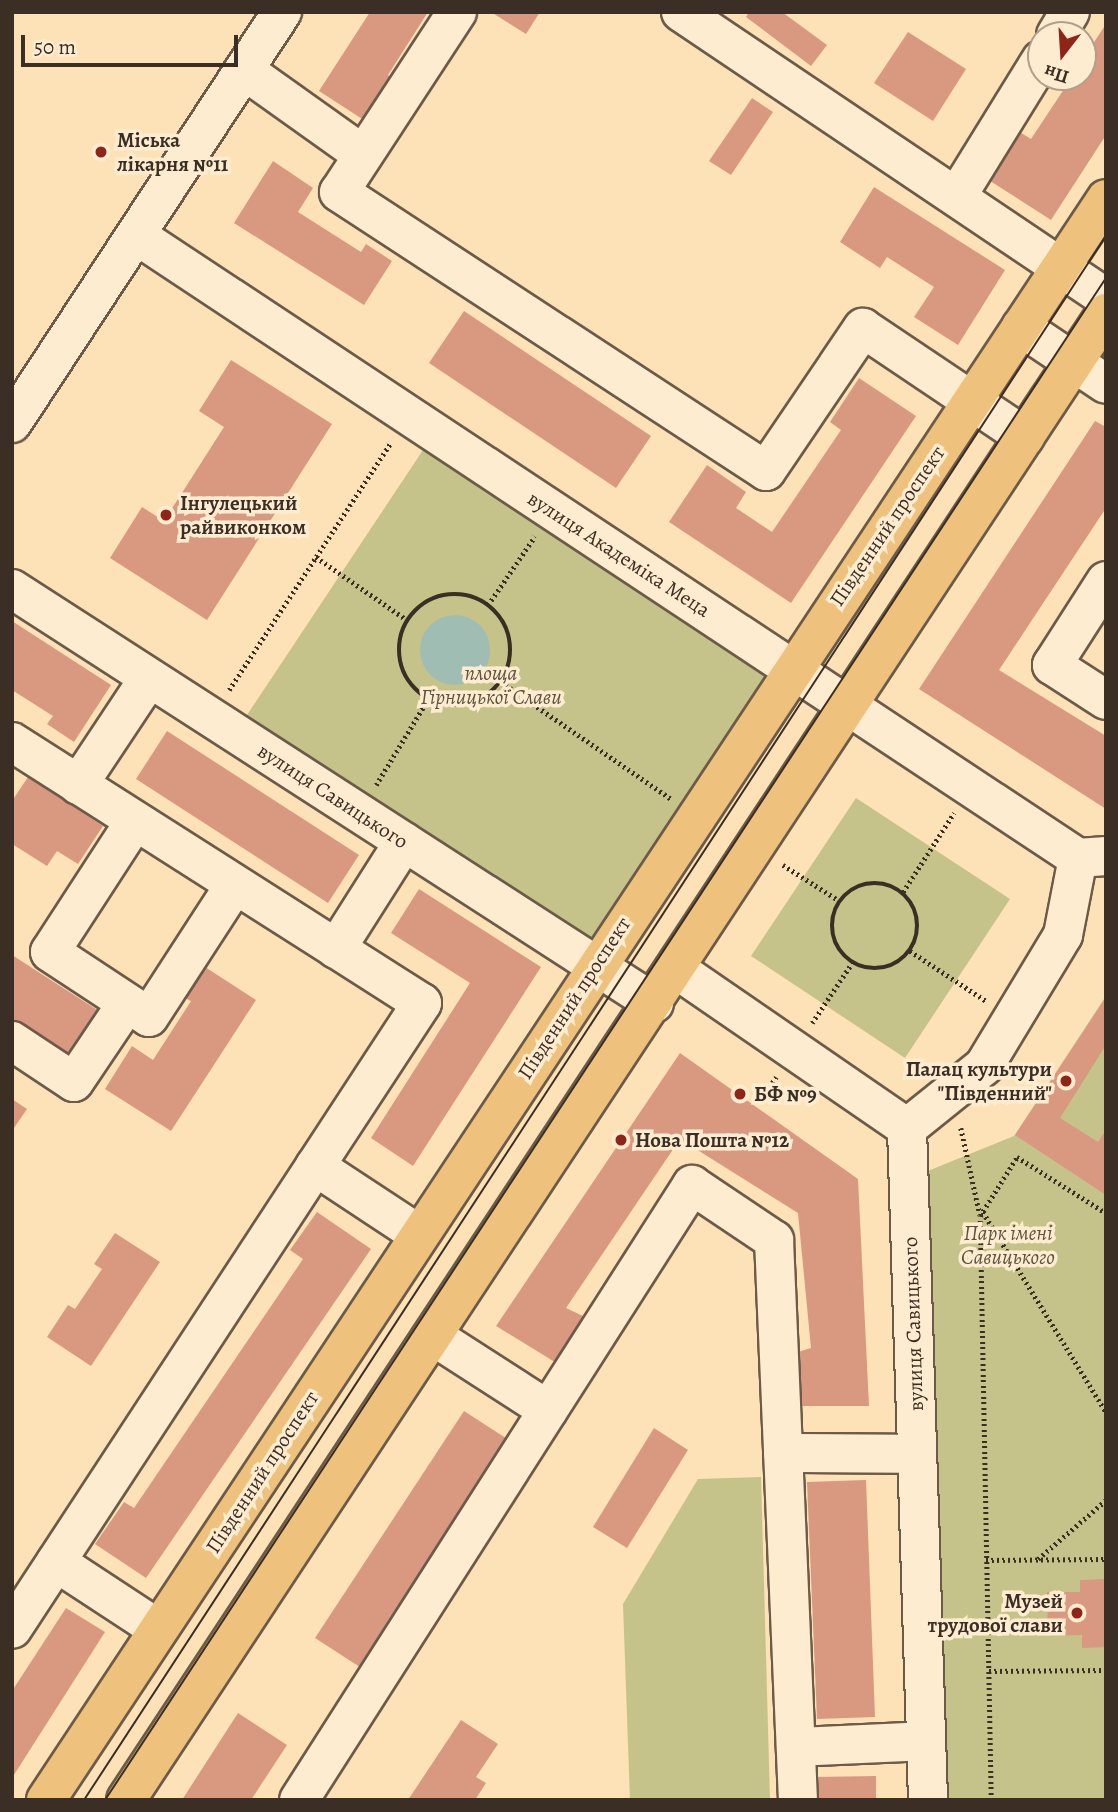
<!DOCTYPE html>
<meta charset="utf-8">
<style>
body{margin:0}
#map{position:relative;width:1118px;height:1812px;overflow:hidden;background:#fde2b7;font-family:Alegreya,serif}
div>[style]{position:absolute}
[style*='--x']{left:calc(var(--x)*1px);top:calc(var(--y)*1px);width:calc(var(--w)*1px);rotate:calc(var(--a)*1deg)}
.green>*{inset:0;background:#c5c28a}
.water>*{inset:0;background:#9fbdb2}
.round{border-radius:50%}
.building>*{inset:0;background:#d99980}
.path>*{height:4.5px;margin-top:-2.25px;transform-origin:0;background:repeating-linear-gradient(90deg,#3b2e24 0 2px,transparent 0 5.5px)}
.path>.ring{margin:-2.25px;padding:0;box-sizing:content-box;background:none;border:4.5px solid #3b2e24;border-radius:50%}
.roads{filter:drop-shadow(2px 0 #6c5b49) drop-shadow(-2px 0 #6c5b49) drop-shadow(0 2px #6c5b49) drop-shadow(0 -2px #6c5b49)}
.minor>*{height:38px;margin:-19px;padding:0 19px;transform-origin:19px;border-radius:19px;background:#feecd0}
.major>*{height:38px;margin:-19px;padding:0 19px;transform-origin:19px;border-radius:19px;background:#eec17c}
.tram>*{height:2px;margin:-1px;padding:0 1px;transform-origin:1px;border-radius:1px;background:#3b2e24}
.dots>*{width:19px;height:19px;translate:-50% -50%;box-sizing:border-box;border:4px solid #feecd0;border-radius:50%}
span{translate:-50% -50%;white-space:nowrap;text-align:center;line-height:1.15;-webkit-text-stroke:7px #feecd0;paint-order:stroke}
.poi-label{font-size:21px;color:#3b2e24;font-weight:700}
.left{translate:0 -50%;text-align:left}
.right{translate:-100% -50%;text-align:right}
.street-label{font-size:21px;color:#3b2e24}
.park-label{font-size:21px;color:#5e533e;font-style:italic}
.frame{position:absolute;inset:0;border:14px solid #3b2e24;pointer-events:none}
.north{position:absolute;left:1027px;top:21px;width:70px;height:70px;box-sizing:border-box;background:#feecd0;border:2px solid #b0a08b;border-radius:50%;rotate:197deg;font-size:19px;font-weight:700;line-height:28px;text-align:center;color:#3b2e24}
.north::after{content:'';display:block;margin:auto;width:24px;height:32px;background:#8f2418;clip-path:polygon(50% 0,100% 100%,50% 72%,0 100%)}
.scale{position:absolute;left:21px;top:35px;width:217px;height:32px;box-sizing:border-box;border:4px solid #3b2e24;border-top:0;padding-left:9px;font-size:21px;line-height:24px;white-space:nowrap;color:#3b2e24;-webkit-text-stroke:5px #feecd0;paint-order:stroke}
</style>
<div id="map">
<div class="green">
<i style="clip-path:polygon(435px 432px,792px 669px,595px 965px,235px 733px)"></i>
<i style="clip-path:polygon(856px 798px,1010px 899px,905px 1058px,751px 956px)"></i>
<i style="clip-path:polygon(1106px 996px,1106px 1800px,928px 1800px,908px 1179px,1014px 1136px)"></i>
<i style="clip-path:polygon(761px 1477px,770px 1800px,630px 1800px,623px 1604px,698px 1479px)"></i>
</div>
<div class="water">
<i class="round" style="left:420px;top:615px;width:70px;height:70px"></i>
</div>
<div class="building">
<i style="clip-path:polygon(370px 12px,428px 12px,388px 75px,400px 83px,373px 126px,319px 91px)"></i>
<i style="clip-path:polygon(491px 12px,540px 12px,526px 34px)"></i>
<i style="clip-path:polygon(749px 12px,782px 12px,827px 45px,811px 66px,746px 17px)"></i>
<i style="clip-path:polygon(1106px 24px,1106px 135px,1051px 220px,987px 179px,1018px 131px,1031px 139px,1072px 77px,1083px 77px,1083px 59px)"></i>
<i style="clip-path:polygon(908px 32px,966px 69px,933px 121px,874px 83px)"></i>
<i style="clip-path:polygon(752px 98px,773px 112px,731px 175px,709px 161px)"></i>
<i style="clip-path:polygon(273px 161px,313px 188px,298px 212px,361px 252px,366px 244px,392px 261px,364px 305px,234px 223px)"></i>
<i style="clip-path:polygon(874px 187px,1005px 270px,958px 345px,914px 317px,934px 287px,887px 257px,880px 268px,840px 242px)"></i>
<i style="clip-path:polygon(464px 311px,651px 436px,616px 488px,429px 363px)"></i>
<i style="clip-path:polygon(231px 360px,332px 424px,207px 620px,110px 558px,142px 507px,164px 521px,224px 427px,199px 411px)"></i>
<i style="clip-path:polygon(859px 378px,916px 416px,791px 603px,669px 522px,707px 465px,746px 492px,736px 508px,772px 532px,841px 430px,830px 422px)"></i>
<i style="clip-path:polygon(1095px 421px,1106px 427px,1106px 508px,999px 670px,1106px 736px,1106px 809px,919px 689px)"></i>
<i style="clip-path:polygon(12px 621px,111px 685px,74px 742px,47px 724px,53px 716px,12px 690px)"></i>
<i style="clip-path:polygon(167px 731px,359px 855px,328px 903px,136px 779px)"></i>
<i style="clip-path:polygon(28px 777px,103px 826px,78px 864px,57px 851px,47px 866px,12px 844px,12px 801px)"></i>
<i style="clip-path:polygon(419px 889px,541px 967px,413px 1166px,371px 1138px,470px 983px,391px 933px)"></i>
<i style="clip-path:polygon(12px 955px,99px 1011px,67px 1061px,12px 1025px)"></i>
<i style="clip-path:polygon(205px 967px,256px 1000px,171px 1131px,105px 1089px,132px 1046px,153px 1060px,191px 1001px,185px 998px)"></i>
<i style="clip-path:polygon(1106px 997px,1106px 1045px,1060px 1118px,1098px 1142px,1106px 1130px,1106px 1195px,1015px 1135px)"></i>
<i style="clip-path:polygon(680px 1053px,858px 1179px,869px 1406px,799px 1406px,795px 1353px,811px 1348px,798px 1213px,680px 1139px,566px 1308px,585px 1317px,558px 1364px,496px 1326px)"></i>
<i style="clip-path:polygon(12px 1099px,27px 1109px,12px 1131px)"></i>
<i style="clip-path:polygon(317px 1212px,371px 1249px,146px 1578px,95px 1544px,124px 1502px,134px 1508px,303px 1259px,290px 1250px)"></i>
<i style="clip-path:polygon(115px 1233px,160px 1262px,91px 1366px,47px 1337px,68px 1305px,75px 1309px,102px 1269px,94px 1264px)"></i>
<i style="clip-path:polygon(464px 1411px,515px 1444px,366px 1671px,315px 1638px)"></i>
<i style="clip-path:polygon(654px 1428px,688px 1450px,627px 1548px,593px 1527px)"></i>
<i style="clip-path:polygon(866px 1480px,875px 1717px,817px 1719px,807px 1482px)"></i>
<i style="clip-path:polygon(1106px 1579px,1106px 1647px,1082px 1648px,1082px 1635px,1048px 1636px,1047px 1592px,1080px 1592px,1080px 1580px)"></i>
<i style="clip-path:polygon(66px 1608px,105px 1632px,12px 1778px,12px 1691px)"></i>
<i style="clip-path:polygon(238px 1713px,287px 1745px,251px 1800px,182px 1800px)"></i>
<i style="clip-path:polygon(461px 1720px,498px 1744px,476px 1777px,486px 1783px,475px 1800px,408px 1800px)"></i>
<i style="clip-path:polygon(876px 1776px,876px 1800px,812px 1800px,812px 1777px)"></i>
</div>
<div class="path">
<i style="--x:316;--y:557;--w:111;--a:34.7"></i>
<i class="ring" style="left:399px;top:594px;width:107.5px;height:107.5px"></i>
<i style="--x:488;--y:605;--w:83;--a:-55.7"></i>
<i style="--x:501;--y:682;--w:206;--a:34.5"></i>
<i style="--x:229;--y:690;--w:296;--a:-56.8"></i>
<i style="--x:376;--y:785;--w:100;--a:-58.8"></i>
<i style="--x:783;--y:865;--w:67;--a:32.3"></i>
<i class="ring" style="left:832px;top:883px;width:81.5px;height:81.5px"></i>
<i style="--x:903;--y:892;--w:94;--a:-57.2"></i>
<i style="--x:910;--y:951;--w:91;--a:33.3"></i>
<i style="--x:812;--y:1023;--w:72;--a:-56.3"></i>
<i style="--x:766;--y:1092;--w:18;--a:-56"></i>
<i style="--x:961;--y:1128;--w:89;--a:77.7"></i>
<i style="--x:983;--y:1212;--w:235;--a:58.4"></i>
<i style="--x:1038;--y:1559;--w:90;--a:-40.9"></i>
<i style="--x:986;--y:1560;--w:120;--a:-0.5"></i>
<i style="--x:989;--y:1671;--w:117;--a:-0.5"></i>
<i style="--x:991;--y:1800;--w:584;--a:-91.08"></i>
<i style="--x:980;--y:1216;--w:70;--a:-57.9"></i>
<i style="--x:1017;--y:1157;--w:105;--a:32.2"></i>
</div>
<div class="roads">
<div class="minor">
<i style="--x:457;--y:12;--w:215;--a:123.2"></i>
<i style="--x:339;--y:192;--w:510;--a:33.16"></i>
<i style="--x:766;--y:471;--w:173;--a:-55.9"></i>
<i style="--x:863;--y:328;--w:195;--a:33.9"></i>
<i style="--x:681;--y:12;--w:512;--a:33.94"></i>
<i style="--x:1056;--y:35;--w:27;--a:-59"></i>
<i style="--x:244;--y:70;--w:146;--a:35.5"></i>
<i style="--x:957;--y:196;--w:160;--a:-58.3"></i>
<i style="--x:136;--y:235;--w:1129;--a:33.48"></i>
<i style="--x:1078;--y:858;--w:28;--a:-4"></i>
<i style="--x:1021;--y:327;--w:102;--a:33.8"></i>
<i style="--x:12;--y:423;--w:492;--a:-56.7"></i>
<i style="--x:1106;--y:581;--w:100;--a:122.7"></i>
<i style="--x:1052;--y:665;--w:64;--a:32.9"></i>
<i style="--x:12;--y:589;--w:764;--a:32.82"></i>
<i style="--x:12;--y:742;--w:486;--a:32.5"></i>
<i style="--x:422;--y:1003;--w:748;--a:123.22"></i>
<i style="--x:78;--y:785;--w:128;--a:-56.4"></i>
<i style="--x:135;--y:821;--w:156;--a:123"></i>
<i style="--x:50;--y:952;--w:118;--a:33.3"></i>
<i style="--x:149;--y:1017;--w:156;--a:-57"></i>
<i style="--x:336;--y:949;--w:127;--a:-57.6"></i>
<i style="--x:676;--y:969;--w:280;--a:34.5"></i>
<i style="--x:907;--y:1128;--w:672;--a:88.21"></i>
<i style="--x:12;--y:1041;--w:74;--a:33.5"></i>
<i style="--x:74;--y:1082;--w:95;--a:-56.1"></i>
<i style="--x:907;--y:1128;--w:99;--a:-38.8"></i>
<i style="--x:984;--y:1066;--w:153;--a:-58.9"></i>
<i style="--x:1063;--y:935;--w:78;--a:-79"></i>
<i style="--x:315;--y:1166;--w:123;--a:33.4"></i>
<i style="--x:433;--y:1336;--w:137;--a:32.8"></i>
<i style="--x:783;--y:1453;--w:134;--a:0.4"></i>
<i style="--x:56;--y:1562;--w:122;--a:33.3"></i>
<i style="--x:796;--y:1747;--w:130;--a:-2.6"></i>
<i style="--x:299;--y:1800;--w:730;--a:-57.42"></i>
<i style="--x:692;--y:1185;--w:99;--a:33.9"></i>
<i style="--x:774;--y:1240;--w:561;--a:87.55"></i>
</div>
<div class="major">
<i style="--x:46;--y:1800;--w:1920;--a:-56.49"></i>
<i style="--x:126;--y:1800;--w:1781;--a:-56.61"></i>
</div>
</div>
<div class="tram">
<i style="--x:84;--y:1800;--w:1868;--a:-56.84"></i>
<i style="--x:105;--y:1800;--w:1822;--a:-56.67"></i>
</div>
<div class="dots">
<i style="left:101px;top:152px;background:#8f2418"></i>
<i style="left:166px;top:515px;background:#8f2418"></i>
<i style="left:1066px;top:1081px;background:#8f2418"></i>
<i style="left:740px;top:1094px;background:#8f2418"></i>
<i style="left:621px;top:1140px;background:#8f2418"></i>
<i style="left:1077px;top:1613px;background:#8f2418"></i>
</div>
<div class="poi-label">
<span class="left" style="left:117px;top:152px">Міська<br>лікарня №11</span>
<span class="left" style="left:180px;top:515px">Інгулецький<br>райвиконком</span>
<span class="right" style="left:1052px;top:1081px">Палац культури<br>"Південний"</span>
<span class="left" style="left:754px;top:1094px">БФ №9</span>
<span class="left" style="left:635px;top:1140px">Нова Пошта №12</span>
<span class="right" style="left:1063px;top:1613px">Музей<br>трудової слави</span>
</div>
<div class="street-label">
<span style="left:887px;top:526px;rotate:-56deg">Південний проспект</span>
<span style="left:619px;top:554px;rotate:33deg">вулиця Академіка Меца</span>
<span style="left:333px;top:796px;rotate:33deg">вулиця Савицького</span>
<span style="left:574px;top:998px;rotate:-57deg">Південний проспект</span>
<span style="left:913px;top:1324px;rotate:-92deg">вулиця Савицького</span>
<span style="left:262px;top:1472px;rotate:-57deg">Південний проспект</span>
</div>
<div class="park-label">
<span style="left:491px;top:685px">площа<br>Гірницької Слави</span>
<span style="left:1008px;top:1245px">Парк імені<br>Савицького</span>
</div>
<div class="frame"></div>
<div class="north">Пн</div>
<div class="scale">50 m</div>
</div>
